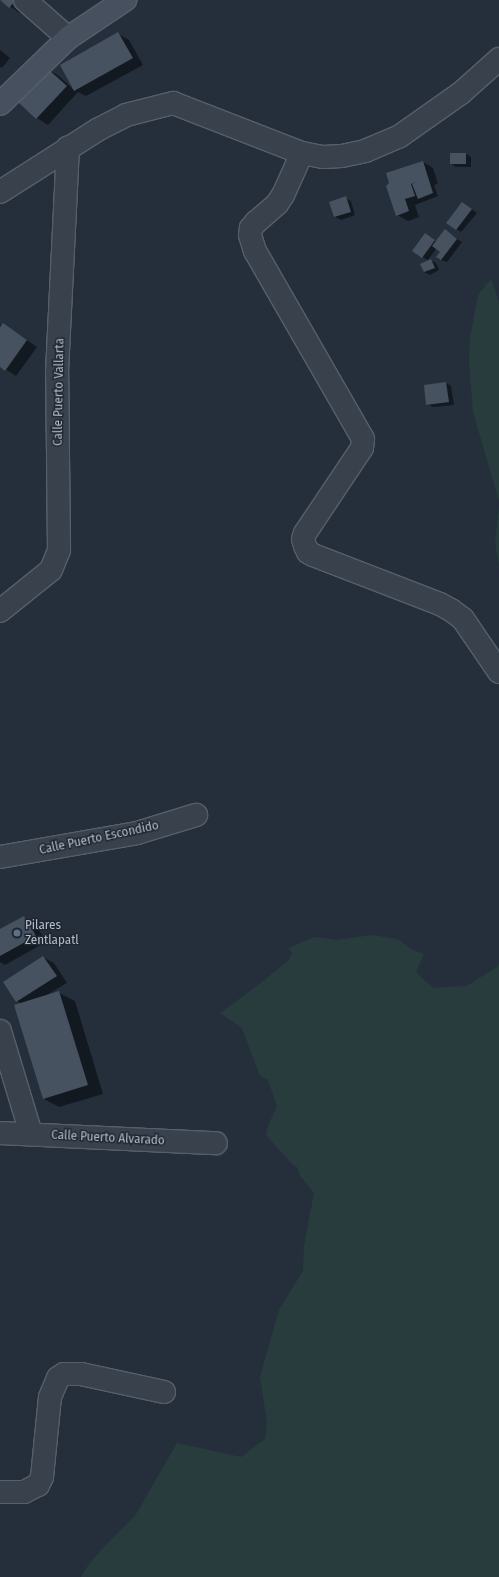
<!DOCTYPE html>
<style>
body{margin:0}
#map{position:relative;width:499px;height:1577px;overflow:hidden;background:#252f3c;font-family:"Fira Sans Condensed",sans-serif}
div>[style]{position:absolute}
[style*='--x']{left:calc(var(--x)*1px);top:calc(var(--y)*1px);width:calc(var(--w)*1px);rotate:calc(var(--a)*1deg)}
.green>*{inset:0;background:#283c3e}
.shadow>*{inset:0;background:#0007}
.building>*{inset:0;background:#475260}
.roads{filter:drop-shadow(1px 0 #575f6a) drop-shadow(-1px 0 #575f6a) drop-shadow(0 1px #575f6a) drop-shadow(0 -1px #575f6a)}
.minor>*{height:22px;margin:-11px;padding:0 11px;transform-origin:11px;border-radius:11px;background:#39414c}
.secondary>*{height:22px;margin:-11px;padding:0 11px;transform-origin:11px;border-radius:11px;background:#47505f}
.dots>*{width:11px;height:11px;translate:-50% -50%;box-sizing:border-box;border:2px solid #1e2631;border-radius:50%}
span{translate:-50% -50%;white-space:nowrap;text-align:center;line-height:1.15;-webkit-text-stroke:3px #1e2631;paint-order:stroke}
.street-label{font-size:13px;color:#b5bcc8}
.poi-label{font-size:13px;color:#b5bcc8}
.left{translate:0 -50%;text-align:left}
</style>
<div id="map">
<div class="green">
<i style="clip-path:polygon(491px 279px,499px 301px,499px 501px,473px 412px,469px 362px,470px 338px,478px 295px)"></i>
<i style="clip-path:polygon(499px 506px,499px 565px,495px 543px)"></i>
<i style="clip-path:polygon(372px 935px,397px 939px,413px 950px,424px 954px,416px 972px,433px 988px,467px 986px,497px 967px,499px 963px,499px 1577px,81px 1577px,87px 1567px,102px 1549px,135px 1516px,177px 1443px,241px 1457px,265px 1439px,267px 1423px,260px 1377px,279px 1310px,303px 1271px,304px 1246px,314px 1193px,301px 1177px,297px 1167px,293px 1165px,266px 1135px,268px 1126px,277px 1106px,268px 1080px,260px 1076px,242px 1028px,220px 1013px,257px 986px,288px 961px,292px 953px,289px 948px,314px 937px,337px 940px)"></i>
</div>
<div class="shadow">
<i style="clip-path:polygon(0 0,31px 0,20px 13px)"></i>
<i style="clip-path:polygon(118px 34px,129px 40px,143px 65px,86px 96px,78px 92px,48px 125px,37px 118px,19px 102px,49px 70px,59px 76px,75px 91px,61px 65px)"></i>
<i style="clip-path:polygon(0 50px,10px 58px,2px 68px,0 67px)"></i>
<i style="clip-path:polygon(466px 154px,471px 157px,471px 167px,456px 167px,451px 164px)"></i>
<i style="clip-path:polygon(423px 162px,433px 168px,438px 184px,434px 185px,438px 196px,415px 205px,419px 217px,408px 221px,397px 215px,388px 186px)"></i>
<i style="clip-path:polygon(345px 198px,351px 201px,355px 215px,341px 220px,335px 217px)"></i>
<i style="clip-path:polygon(463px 203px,477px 213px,461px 232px,456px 229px)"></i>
<i style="clip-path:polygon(446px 231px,462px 242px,447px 262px,441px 260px,442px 252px,437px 248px,428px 260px,422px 257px,431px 237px,437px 242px)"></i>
<i style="clip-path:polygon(431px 260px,436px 263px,439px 270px,430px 275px,424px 272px)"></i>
<i style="clip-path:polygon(0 325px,14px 331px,37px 347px,16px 376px,0 366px)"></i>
<i style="clip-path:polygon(446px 383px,451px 386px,454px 405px,433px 407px,427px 404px)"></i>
<i style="clip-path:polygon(24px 917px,35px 923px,46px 942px,5px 965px,0 962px,0 930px)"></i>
<i style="clip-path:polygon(43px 957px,54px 963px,67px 983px,45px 996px,59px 993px,75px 1001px,103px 1094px,59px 1107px,44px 1099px,22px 1004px,17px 1001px)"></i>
</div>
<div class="building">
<i style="clip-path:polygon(0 0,16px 0,9px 8px)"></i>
<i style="clip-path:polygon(118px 32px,133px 58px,74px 91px,60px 65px)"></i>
<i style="clip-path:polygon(48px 69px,67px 86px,36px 119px,18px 102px)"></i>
<i style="clip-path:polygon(450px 153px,466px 153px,466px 164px,450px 164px)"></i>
<i style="clip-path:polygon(423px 161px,433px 193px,418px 199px,412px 184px,418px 181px,411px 184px,415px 196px,405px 199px,409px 211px,396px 216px,386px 186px,389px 183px,386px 173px)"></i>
<i style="clip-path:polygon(346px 196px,351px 212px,334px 217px,329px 202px)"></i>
<i style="clip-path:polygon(462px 202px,472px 209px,456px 230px,446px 223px)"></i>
<i style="clip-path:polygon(445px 229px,457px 239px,441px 260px,436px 257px,440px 252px,432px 246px)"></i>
<i style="clip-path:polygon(425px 233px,435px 240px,422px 258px,412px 251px)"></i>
<i style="clip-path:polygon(431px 259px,435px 268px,424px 272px,420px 264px)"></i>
<i style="clip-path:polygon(3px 323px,27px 340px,5px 371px,0 367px,0 327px)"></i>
<i style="clip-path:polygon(446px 382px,449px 402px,426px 405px,424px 385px)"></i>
<i style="clip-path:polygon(24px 916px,36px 936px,0 956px,0 929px)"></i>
<i style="clip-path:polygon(43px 956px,57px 976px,16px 1002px,3px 982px)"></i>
<i style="clip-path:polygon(59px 991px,88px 1085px,43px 1099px,14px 1005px)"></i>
</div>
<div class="roads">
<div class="minor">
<i style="--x:25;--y:0;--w:57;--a:41.5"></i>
<i style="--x:302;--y:153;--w:46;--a:114.3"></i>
<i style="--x:283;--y:195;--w:11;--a:124"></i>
<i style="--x:277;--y:204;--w:28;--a:139"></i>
<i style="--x:256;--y:222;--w:8;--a:130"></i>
<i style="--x:251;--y:228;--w:7;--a:98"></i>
<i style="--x:250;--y:235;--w:17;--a:73"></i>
<i style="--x:255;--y:251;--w:217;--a:60.1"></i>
<i style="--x:363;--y:439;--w:9;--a:96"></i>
<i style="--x:362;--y:448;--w:102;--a:123.8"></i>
<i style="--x:305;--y:533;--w:6;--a:108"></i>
<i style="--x:303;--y:539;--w:7;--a:74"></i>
<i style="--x:305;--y:546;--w:7;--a:63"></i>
<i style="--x:308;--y:552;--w:6;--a:31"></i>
<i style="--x:313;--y:555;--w:136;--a:21.1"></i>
<i style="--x:440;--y:604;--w:13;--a:29"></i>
<i style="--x:451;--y:610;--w:15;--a:37"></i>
<i style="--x:463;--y:619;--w:64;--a:55.8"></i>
<i style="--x:0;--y:192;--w:117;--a:-32.5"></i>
<i style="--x:99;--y:129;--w:30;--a:-27"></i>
<i style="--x:126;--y:115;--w:49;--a:-14.3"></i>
<i style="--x:173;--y:103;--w:138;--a:21.2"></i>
<i style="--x:302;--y:153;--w:21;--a:11"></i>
<i style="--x:323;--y:157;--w:19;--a:-3"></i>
<i style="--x:342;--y:156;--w:24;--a:-12"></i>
<i style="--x:365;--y:151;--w:38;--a:-23"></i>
<i style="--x:400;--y:136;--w:75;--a:-35.2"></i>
<i style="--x:461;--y:93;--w:51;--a:-41.8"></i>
<i style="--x:0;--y:611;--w:65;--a:-38.8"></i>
<i style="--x:51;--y:570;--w:22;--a:-68"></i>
<i style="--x:59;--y:550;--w:178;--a:-90.6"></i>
<i style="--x:57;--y:372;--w:225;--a:-87.2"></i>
<i style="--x:0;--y:857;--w:139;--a:-9.9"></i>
<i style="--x:137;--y:833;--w:62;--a:-17"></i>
<i style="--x:0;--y:1031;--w:108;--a:73.2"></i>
<i style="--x:0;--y:1133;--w:216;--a:2.7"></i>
<i style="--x:0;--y:1492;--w:24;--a:0"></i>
<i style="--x:24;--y:1492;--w:16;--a:-27"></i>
<i style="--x:38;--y:1485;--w:9;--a:-63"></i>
<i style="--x:42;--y:1477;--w:80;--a:-84.3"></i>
<i style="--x:50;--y:1397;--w:21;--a:-67"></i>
<i style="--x:58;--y:1378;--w:7;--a:-34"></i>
<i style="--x:64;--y:1374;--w:17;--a:0"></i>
<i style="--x:81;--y:1374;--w:85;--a:12.2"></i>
</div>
<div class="secondary">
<i style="--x:0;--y:104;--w:95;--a:-44.1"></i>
<i style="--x:68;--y:38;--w:69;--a:-33.7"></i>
</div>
</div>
<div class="dots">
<i style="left:17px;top:933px;background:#5c6f8a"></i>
</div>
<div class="street-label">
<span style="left:59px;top:392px;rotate:-89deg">Calle Puerto Vallarta</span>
<span style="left:99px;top:838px;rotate:-12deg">Calle Puerto Escondido</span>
<span style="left:108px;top:1138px;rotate:3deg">Calle Puerto Alvarado</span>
</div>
<div class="poi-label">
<span class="left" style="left:25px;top:933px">Pilares<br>Zentlapatl</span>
</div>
</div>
